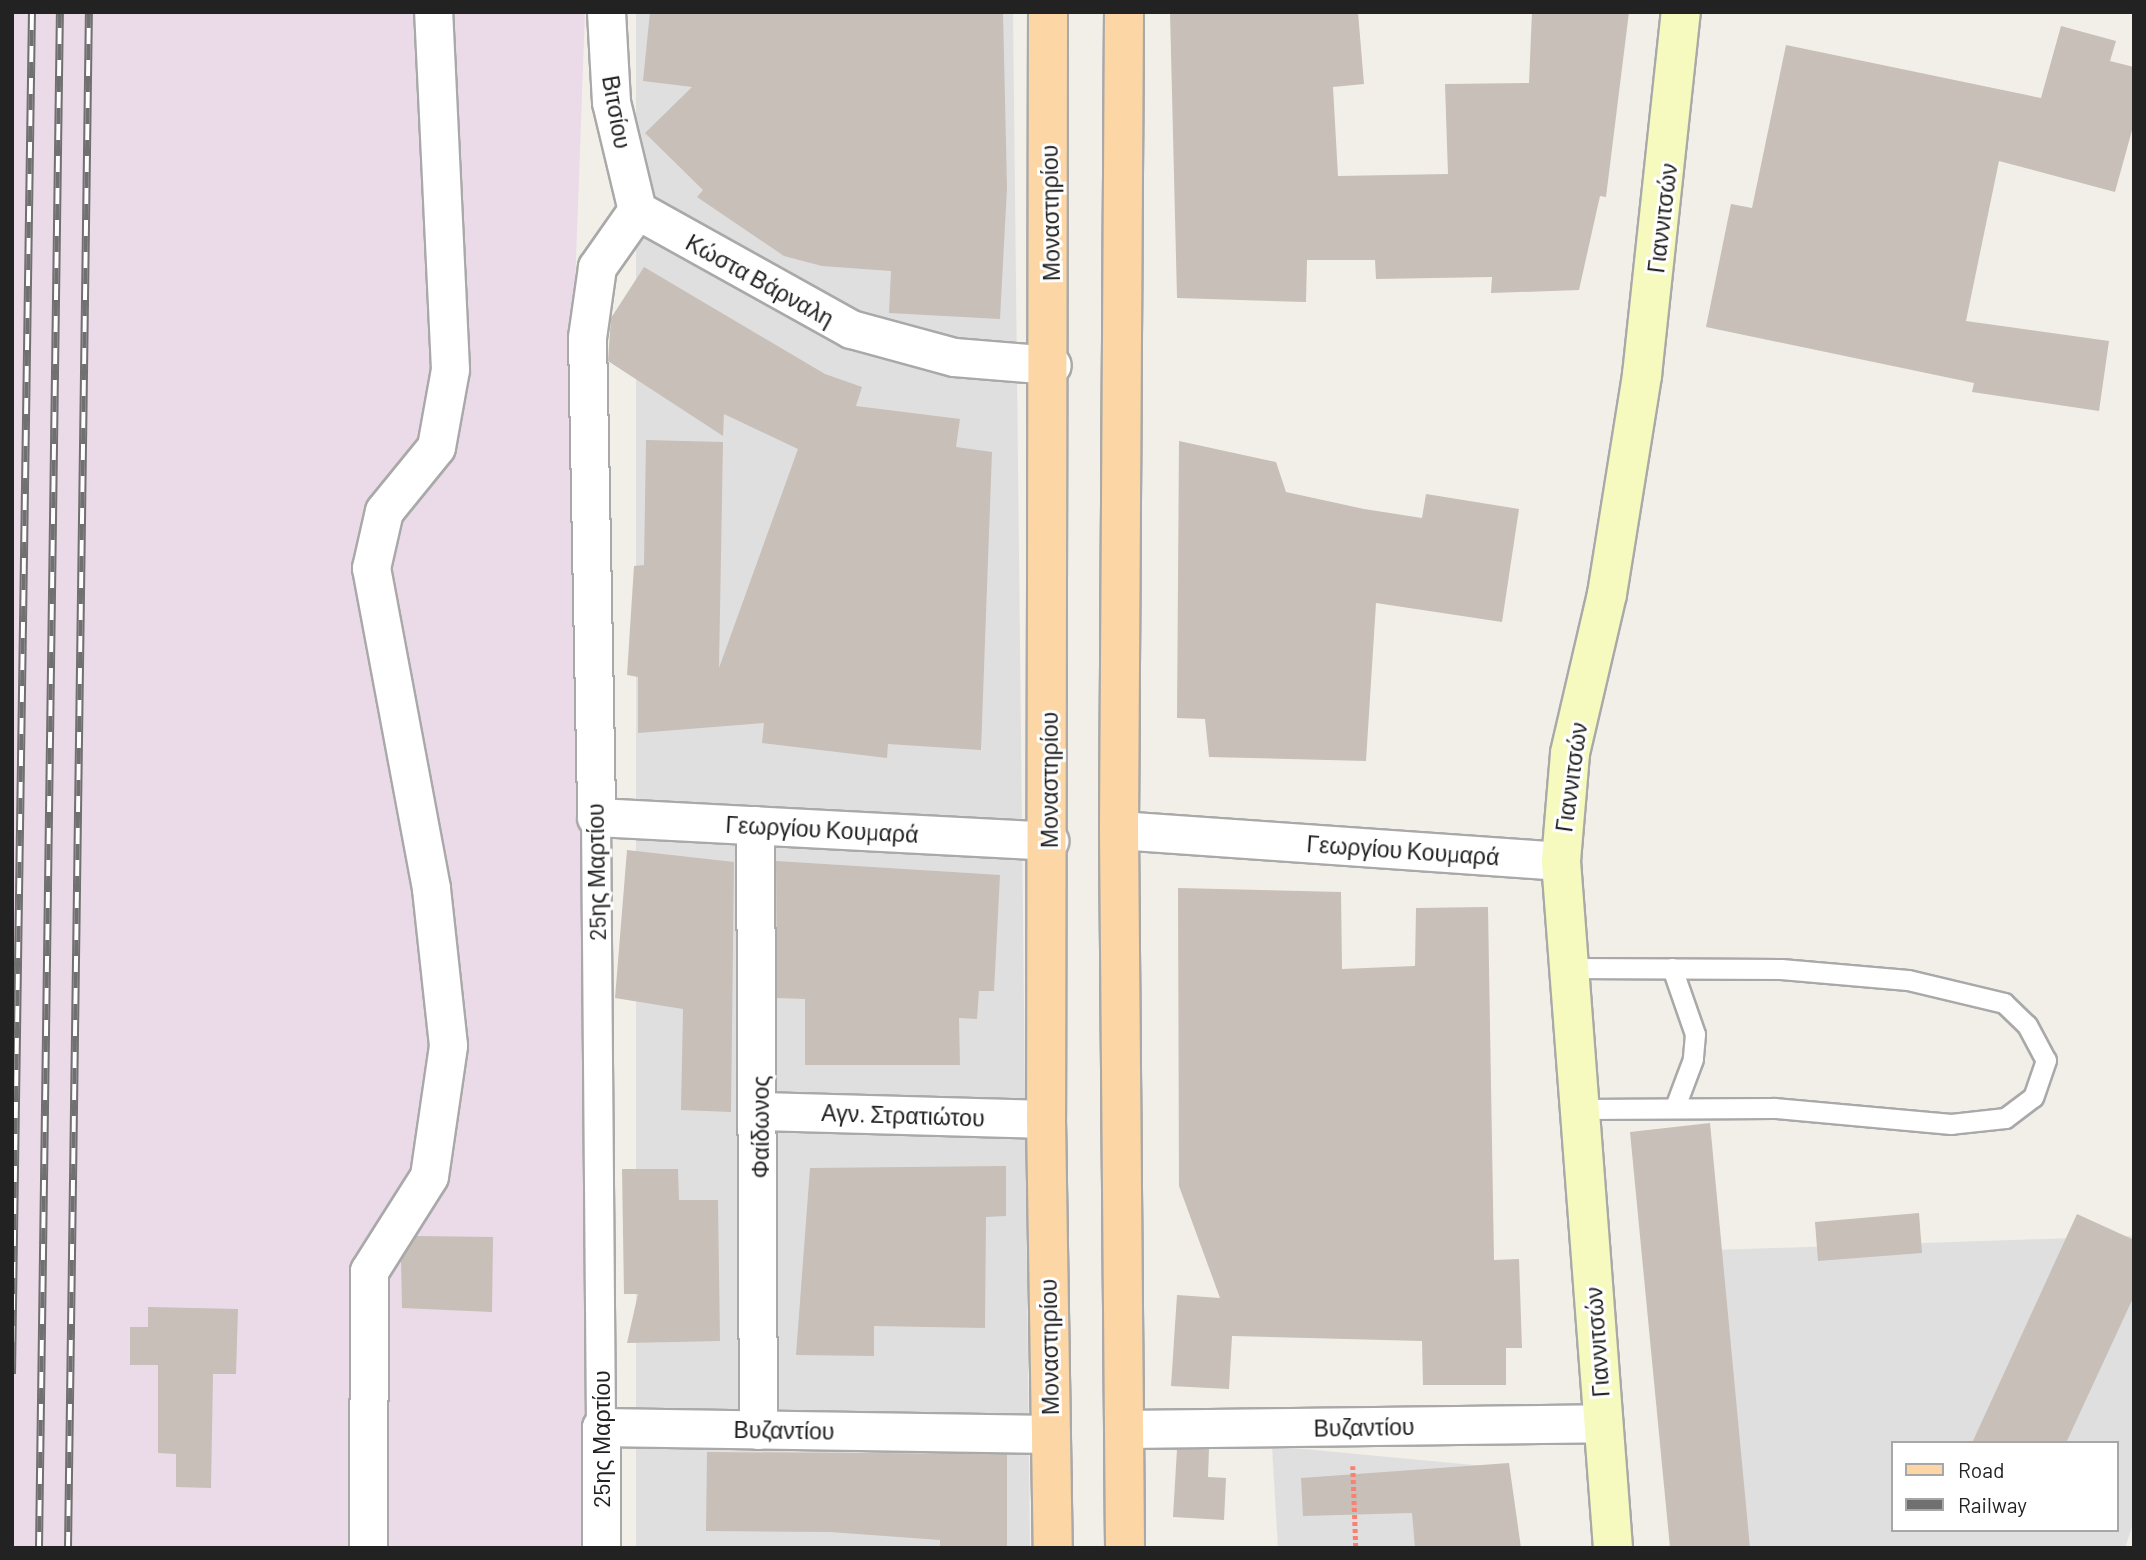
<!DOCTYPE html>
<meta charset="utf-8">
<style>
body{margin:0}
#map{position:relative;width:2146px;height:1560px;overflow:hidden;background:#f2efe9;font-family:Barlow,sans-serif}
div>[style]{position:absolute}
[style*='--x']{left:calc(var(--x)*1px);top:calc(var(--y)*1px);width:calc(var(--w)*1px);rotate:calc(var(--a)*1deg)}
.residential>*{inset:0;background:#e0dfdf}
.industrial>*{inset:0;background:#ebdbe8}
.building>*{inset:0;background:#c7bfb8}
.path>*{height:4.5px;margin-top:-2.25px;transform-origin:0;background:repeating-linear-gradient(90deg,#fa8072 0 3.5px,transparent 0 7px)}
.roads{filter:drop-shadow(2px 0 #a9a9a9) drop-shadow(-2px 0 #a9a9a9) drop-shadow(0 2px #a9a9a9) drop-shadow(0 -2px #a9a9a9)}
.service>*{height:19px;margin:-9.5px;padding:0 9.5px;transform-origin:9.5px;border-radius:9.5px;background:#fff}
.pedestrian>*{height:28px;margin:-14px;padding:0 14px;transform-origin:14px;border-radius:14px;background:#fff}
.minor>*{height:37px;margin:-18.5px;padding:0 18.5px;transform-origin:18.5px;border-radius:18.5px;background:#fff}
.secondary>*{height:38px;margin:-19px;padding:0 19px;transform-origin:19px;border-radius:19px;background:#f7fabf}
.primary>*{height:38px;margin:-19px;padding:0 19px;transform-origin:19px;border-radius:19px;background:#fcd6a4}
.rail>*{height:8px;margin-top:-4px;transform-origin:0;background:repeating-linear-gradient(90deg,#fff 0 16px,#707070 0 32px);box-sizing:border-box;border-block:2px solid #707070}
span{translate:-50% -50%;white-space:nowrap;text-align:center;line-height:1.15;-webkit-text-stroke:6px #fff;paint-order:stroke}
.street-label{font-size:23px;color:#222}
.frame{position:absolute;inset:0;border:14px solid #222;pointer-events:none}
.legend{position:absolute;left:1891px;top:1441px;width:228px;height:91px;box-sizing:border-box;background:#fff;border:2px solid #a7a7a7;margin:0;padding:9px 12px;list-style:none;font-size:21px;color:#222}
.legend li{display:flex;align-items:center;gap:14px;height:35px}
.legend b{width:35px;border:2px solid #a7a7a7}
</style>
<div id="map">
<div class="residential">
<i style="clip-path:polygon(636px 12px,1013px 12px,1030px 1548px,636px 1548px)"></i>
<i style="clip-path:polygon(evenodd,2134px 1236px,2134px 1521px,2125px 1548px,1673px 1548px,1657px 1252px,2134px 1236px,1892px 1443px,2116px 1443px,2116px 1530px,1892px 1530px,1892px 1443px)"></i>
<i style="clip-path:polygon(1272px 1446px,1495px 1467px,1499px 1548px,1278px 1548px)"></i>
</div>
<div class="industrial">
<i style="clip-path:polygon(12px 12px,585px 12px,573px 342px,590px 1548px,12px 1548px)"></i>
</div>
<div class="building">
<i style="clip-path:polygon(650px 12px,1003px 12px,1007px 188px,1000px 319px,889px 313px,891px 271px,822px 266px,784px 256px,697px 197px,703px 190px,645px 133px,692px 87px,643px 81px)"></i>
<i style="clip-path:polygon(1170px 12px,1358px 12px,1364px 84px,1333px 87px,1338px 176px,1448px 174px,1445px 84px,1529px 83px,1532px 12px,1629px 12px,1606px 197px,1600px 196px,1579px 290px,1491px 293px,1492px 277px,1376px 279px,1375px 260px,1307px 260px,1306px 302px,1177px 298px)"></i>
<i style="clip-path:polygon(2061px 26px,2116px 41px,2110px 61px,2134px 67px,2134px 123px,2115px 192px,1999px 161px,1966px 321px,2109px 341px,2099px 411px,1972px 392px,1974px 383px,1706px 327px,1731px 204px,1752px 208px,1786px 45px,2041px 98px)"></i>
<i style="clip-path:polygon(644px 267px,825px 374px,862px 387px,856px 406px,960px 419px,956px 447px,992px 452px,981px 750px,888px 744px,887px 758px,762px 743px,764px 723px,638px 733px,638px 677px,627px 675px,634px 566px,644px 565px,646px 440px,723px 442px,719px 668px,798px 449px,724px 414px,723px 436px,608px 361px,611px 318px)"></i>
<i style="clip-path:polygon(1179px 441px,1276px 462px,1286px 492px,1364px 509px,1422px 518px,1426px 494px,1519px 509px,1502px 622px,1376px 603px,1366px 761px,1209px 757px,1205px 719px,1177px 718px)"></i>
<i style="clip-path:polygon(627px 850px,734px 862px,731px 1112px,681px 1110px,683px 1009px,615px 998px)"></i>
<i style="clip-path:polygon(776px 861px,1000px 875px,994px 991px,979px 991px,977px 1019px,959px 1018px,960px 1065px,805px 1065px,805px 999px,777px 998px)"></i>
<i style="clip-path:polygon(1178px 888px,1341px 892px,1342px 969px,1415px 966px,1416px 908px,1488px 907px,1494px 1260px,1519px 1259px,1522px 1348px,1506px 1348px,1506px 1385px,1423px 1385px,1422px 1341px,1232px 1336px,1229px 1389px,1171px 1386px,1177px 1295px,1220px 1298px,1179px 1186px)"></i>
<i style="clip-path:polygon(1710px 1123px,1750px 1548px,1670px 1548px,1630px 1132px)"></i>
<i style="clip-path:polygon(1006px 1166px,1006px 1216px,986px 1217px,985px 1328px,874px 1326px,874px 1356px,796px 1355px,810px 1168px)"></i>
<i style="clip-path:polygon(622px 1169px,678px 1169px,679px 1200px,718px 1200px,720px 1341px,627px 1343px,638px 1294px,624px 1294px)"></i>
<i style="clip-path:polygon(1919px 1213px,1922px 1253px,1818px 1261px,1815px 1222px)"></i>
<i style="clip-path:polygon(2077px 1214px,2134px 1240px,2134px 1296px,2066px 1443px,1972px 1443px)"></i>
<i style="clip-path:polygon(416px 1236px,493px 1237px,492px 1312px,402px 1308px,401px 1259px)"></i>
<i style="clip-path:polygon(148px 1307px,238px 1309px,236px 1374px,213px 1374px,211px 1488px,176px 1487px,176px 1454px,158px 1453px,158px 1365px,130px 1365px,130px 1327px,148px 1327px)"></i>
<i style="clip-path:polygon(1177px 1449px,1209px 1449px,1208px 1477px,1226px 1478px,1224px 1520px,1173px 1517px)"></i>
<i style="clip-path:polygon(707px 1452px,1007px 1454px,1007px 1548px,940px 1548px,940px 1540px,830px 1532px,706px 1531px)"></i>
<i style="clip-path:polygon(1509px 1463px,1521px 1548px,1415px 1548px,1412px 1513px,1303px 1516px,1301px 1478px)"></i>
</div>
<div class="path">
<i style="--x:1353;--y:1466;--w:82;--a:87.9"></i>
</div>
<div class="roads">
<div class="service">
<i style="--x:1571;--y:968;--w:210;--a:0.3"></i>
<i style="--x:1781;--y:969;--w:127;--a:5"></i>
<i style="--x:1908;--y:980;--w:99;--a:13.5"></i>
<i style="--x:2004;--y:1003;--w:32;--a:44"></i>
<i style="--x:2027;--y:1025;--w:40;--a:62"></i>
<i style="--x:2046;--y:1060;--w:39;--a:109"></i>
<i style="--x:2033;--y:1097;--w:35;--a:143"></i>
<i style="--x:2005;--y:1118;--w:54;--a:173.7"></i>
<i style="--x:1951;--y:1124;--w:178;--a:-174.8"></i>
<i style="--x:1774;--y:1108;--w:194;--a:179.7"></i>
<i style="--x:1672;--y:968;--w:70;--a:70.8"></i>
<i style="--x:1695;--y:1034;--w:25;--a:95"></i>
<i style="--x:1693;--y:1059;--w:51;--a:110.6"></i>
</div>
<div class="pedestrian">
<i style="--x:596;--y:817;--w:610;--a:89.53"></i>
</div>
<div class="minor">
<i style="--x:606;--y:12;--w:90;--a:86.8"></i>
<i style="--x:611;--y:102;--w:111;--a:76.5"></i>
<i style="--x:637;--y:210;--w:70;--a:125.1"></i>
<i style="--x:597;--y:267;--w:71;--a:98.1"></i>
<i style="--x:587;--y:337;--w:480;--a:88.9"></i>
<i style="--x:596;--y:817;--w:454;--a:3"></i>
<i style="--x:637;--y:210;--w:245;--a:29.1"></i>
<i style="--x:851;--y:329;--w:107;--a:15.2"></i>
<i style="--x:954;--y:357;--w:98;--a:4.7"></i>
<i style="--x:755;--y:825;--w:605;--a:89.72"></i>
<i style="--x:1119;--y:830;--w:443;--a:4"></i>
<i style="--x:761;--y:1111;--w:285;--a:1.6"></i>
<i style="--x:1125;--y:1429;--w:478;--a:-0.7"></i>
<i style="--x:368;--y:1548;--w:277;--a:-89.8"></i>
<i style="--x:369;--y:1271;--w:112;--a:-57.7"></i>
<i style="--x:429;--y:1176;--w:132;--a:-81.7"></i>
<i style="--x:448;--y:1045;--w:158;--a:-96.2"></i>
<i style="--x:431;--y:888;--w:326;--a:-100.6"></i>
<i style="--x:371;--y:568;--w:58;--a:-77.2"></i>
<i style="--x:384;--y:511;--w:82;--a:-50.9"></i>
<i style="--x:436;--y:447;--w:79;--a:-79.8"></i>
<i style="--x:450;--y:369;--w:357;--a:-92.7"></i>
<i style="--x:601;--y:1548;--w:121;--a:-90"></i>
<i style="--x:601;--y:1427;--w:450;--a:0.9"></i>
</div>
<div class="secondary">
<i style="--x:1613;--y:1548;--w:689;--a:-94.33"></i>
<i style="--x:1561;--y:861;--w:108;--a:-85.2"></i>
<i style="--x:1570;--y:753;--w:163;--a:-76.9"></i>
<i style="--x:1607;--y:594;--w:222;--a:-80.9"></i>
<i style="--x:1642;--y:375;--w:365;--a:-83.9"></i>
</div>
<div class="primary">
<i style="--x:1048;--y:12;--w:1107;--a:90.1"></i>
<i style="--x:1046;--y:1119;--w:429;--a:89.1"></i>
<i style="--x:1124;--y:12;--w:818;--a:90.35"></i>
<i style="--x:1119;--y:830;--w:718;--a:89.52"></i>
</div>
</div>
<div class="rail">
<i style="--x:12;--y:1374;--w:1362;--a:-89.16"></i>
<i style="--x:39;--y:1548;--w:1536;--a:-89.22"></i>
<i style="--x:68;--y:1548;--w:1536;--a:-89.22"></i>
</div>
<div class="street-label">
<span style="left:617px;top:112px;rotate:80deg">Βιτσίου</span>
<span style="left:1050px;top:213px;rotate:-91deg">Μοναστηρίου</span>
<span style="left:1662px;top:218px;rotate:-83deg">Γιαννιτσών</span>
<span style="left:760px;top:280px;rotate:29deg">Κώστα Βάρναλη</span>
<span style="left:1571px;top:777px;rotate:-82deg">Γιαννιτσών</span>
<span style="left:1049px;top:780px;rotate:-90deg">Μοναστηρίου</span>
<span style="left:822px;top:829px;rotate:3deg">Γεωργίου Κουμαρά</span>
<span style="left:1403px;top:850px;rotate:4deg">Γεωργίου Κουμαρά</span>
<span style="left:596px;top:872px;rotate:-91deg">25ης Μαρτίου</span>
<span style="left:903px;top:1115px;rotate:2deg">Αγν. Στρατιώτου</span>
<span style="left:760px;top:1127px;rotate:-90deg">Φαίδωνος</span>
<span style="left:1597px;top:1342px;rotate:-94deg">Γιαννιτσών</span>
<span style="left:1049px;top:1347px;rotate:-91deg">Μοναστηρίου</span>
<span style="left:1364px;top:1427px;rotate:-1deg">Βυζαντίου</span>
<span style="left:784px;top:1430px;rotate:1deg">Βυζαντίου</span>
<span style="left:601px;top:1439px;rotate:-90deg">25ης Μαρτίου</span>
</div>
<div class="frame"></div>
<ul class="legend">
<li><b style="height:9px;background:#fcd6a4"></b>Road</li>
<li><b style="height:9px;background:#707070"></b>Railway</li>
</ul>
</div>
